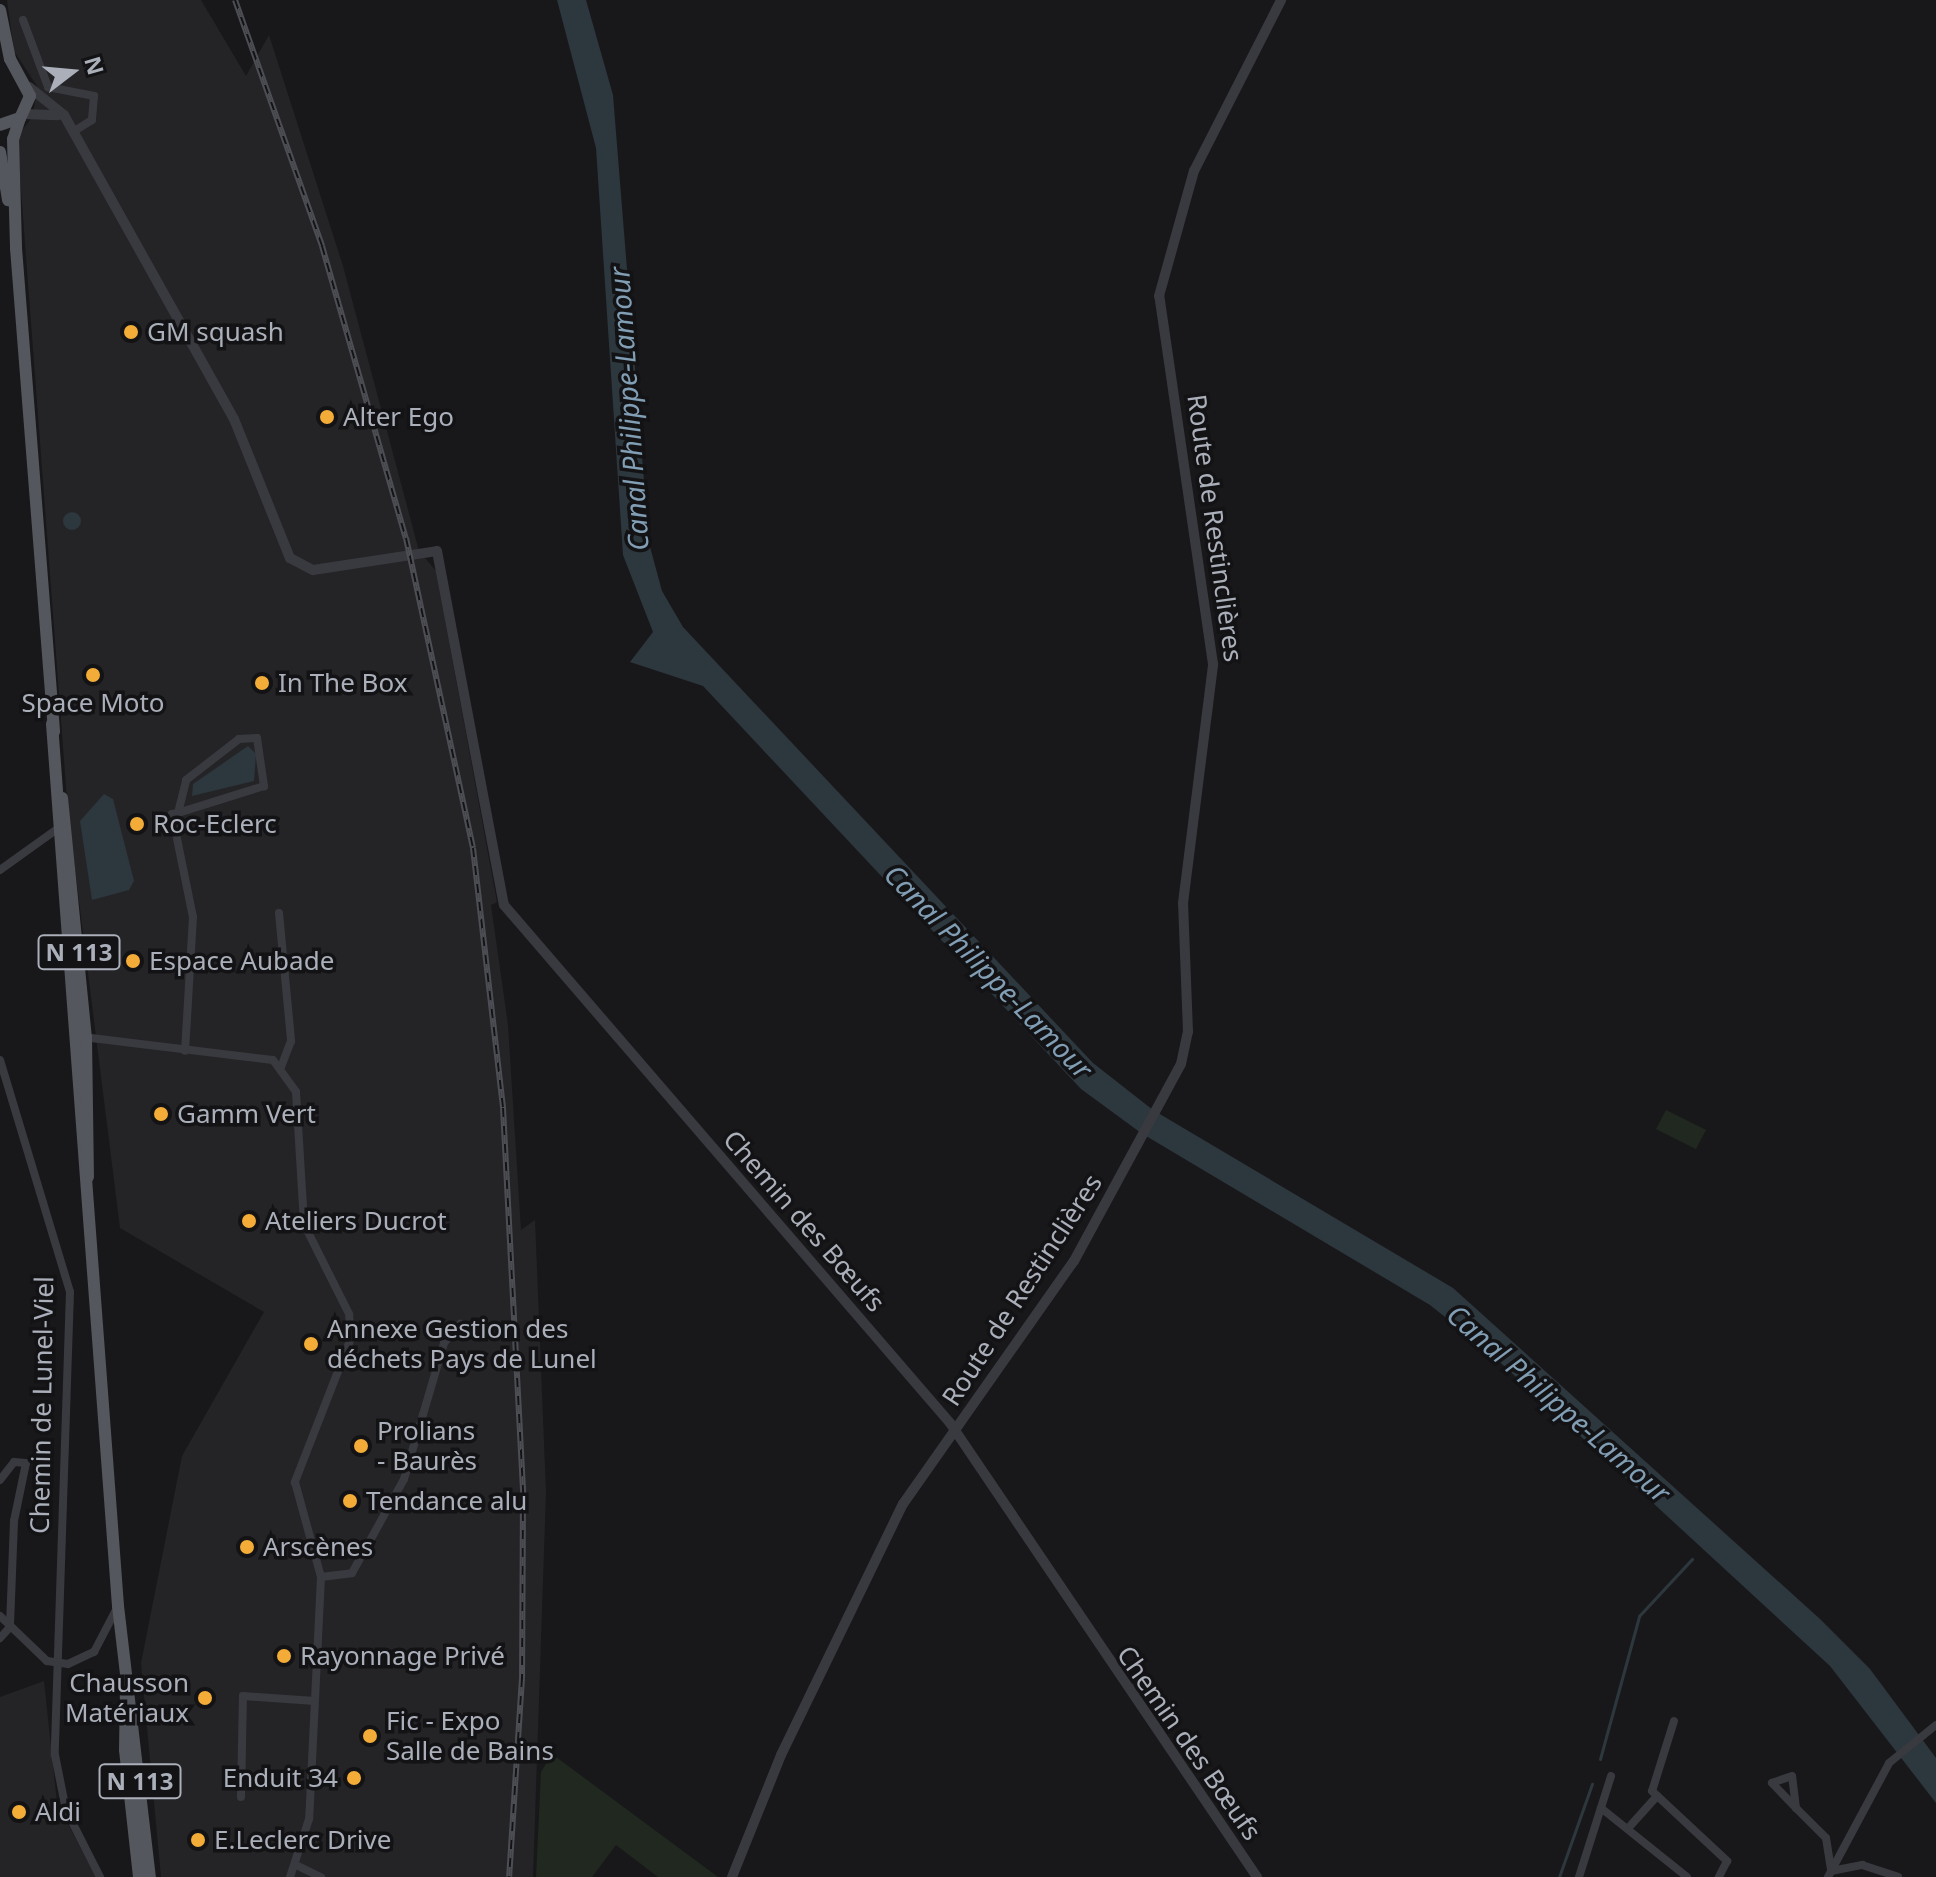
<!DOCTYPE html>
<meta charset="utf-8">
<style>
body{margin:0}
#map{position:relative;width:1936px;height:1877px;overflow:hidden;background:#18181a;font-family:"Noto Sans",sans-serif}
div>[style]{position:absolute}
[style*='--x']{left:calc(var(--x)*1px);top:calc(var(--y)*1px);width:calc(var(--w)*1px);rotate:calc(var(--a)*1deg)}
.built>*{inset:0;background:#242427}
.green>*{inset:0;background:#202820}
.water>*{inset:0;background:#2d373e}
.round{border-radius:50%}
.stream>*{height:3px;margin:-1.5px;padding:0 1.5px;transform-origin:1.5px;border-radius:1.5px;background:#2d373e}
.minor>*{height:8px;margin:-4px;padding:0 4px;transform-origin:4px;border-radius:4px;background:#393a3f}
.tertiary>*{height:10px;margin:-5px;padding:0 5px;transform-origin:5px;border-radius:5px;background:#393a3f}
.primary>*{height:12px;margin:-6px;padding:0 6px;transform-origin:6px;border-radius:6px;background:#55575e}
.rail>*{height:6px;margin-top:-3px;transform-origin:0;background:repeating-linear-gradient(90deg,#131315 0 9px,#4c4e54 0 18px);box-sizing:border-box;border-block:2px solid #4c4e54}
.dots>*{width:22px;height:22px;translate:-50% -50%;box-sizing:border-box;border:4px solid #131315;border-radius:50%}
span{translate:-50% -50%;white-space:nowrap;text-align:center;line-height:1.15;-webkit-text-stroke:7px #131315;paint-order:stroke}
.shield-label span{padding:2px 6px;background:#131315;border:2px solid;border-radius:6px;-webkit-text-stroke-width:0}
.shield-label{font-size:24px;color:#aaafba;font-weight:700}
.poi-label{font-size:26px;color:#aaafba}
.left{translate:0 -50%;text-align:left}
.right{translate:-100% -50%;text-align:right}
.street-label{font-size:26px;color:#aaafba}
.water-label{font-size:28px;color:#819eb4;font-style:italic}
.north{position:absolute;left:32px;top:32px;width:80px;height:80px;-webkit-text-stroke:6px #131315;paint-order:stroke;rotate:74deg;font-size:22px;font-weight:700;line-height:32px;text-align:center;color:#aaafba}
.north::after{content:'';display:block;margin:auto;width:28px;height:36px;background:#aaafba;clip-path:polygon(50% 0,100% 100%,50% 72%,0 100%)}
</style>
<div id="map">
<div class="built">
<i style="clip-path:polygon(7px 0,201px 0,246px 76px,269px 35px,343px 266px,419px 551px,436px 571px,497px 902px,491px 905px,508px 1025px,521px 1230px,535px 1220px,546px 1492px,533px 1877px,161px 1877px,141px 1663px,182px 1456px,264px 1312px,120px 1228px,68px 813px,17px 137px,33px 116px,37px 86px,14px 51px)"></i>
<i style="clip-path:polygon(44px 1681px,57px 1803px,96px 1877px,0 1877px,0 1697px)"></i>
</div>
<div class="green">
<i style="clip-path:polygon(1666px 1110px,1706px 1130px,1696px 1149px,1656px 1129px)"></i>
<i style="clip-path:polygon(552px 1754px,718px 1877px,658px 1877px,616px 1845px,592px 1877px,536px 1877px,541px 1772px)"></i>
</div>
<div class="water">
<i style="clip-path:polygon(557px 0,586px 0,613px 95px,649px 543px,662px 591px,683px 627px,1093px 1063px,1153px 1110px,1453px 1288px,1820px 1619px,1870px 1669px,1936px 1758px,1936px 1803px,1830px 1666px,1490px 1353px,1430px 1305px,1141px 1133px,1081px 1089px,703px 686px,630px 662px,653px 632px,623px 555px,596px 148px)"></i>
<i class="round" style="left:63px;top:512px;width:18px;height:18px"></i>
<i style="clip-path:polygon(248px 746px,256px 754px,254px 781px,192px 796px,193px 784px)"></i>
<i style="clip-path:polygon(104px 794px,113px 799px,134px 881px,129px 890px,92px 900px,80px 821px)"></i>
</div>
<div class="stream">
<i style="--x:1600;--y:1759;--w:148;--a:-74.7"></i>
<i style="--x:1639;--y:1616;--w:78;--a:-47.1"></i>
<i style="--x:1559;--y:1877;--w:99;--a:-70.5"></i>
</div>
<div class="minor">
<i style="--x:23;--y:20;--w:72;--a:69.5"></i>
<i style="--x:48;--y:87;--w:47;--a:11.1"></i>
<i style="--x:94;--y:96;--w:24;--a:95"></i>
<i style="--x:92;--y:120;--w:22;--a:148"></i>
<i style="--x:178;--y:813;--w:34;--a:-76"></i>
<i style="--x:186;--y:780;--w:67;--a:-37.7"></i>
<i style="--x:239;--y:739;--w:18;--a:-3"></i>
<i style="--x:257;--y:738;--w:49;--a:81.7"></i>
<i style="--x:264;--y:786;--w:90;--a:162.6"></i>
<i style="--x:178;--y:813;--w:6;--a:171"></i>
<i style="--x:172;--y:814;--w:105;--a:78.5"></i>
<i style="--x:193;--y:917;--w:134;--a:93.4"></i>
<i style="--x:0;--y:870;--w:70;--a:-35.7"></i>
<i style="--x:279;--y:913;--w:129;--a:84.6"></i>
<i style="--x:291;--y:1041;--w:28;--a:111"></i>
<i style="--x:83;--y:1037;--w:191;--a:6.9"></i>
<i style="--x:273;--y:1060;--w:39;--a:54"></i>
<i style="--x:296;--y:1092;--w:132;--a:86.5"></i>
<i style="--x:304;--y:1224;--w:101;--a:63.4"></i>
<i style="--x:349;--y:1314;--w:24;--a:85"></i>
<i style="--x:351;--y:1338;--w:155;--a:111.3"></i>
<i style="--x:295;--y:1482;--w:98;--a:74.7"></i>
<i style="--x:321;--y:1577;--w:242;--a:92.8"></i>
<i style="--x:309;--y:1819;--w:61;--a:108.1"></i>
<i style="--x:0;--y:1060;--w:242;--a:73.2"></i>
<i style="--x:70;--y:1292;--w:463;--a:91.9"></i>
<i style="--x:55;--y:1755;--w:56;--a:78.7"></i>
<i style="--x:66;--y:1810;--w:75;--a:63.1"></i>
<i style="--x:0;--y:1480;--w:23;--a:-52"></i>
<i style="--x:14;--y:1462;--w:12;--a:5"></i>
<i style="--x:26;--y:1463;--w:59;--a:101.7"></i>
<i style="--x:14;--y:1521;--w:106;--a:92.2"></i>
<i style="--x:10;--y:1627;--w:15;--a:132"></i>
<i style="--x:321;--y:1577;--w:31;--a:-7"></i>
<i style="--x:352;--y:1573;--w:107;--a:-61"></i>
<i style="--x:404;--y:1479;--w:142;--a:-73.6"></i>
<i style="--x:444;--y:1343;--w:25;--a:-50"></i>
<i style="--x:0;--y:1616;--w:65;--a:43.8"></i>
<i style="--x:47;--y:1661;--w:21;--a:8"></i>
<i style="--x:68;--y:1664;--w:29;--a:-25"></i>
<i style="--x:94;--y:1652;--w:52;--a:-62.4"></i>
<i style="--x:1674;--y:1721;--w:73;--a:107.4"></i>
<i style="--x:1652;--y:1791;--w:103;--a:43"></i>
<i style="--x:1727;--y:1861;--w:18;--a:117"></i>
<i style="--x:241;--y:1797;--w:101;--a:-88.9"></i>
<i style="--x:243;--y:1696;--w:72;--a:4"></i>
<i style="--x:1601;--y:1808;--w:110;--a:38.7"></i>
<i style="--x:1796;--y:1808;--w:32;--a:-97"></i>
<i style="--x:1792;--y:1776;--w:21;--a:161"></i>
<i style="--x:1772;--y:1783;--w:35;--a:46"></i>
<i style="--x:1796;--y:1808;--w:42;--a:45"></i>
<i style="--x:1826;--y:1838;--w:33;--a:81"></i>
<i style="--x:1831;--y:1871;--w:32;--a:-11"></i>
<i style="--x:1862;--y:1865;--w:38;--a:18"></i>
<i style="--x:1631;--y:1825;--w:39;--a:-48"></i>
<i style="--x:296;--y:1865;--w:28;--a:26"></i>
<i style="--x:1579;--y:1877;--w:106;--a:-72.4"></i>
<i style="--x:1828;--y:1877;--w:129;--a:-61.8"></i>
<i style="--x:1889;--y:1763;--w:60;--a:-39"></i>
</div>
<div class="tertiary">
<i style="--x:29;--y:87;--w:45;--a:38.7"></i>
<i style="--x:64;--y:115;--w:348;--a:60.8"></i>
<i style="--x:234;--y:419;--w:150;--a:68.1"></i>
<i style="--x:290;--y:558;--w:26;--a:28"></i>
<i style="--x:313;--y:570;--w:125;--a:-8.7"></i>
<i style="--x:437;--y:551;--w:360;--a:79.3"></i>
<i style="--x:504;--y:905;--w:684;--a:49.27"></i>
<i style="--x:950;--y:1423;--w:548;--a:55.93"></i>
<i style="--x:24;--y:114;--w:34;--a:2"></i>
<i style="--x:732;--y:1877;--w:131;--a:-68.1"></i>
<i style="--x:781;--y:1755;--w:279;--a:-64.1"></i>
<i style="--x:903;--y:1504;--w:297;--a:-54.9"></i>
<i style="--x:1074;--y:1261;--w:224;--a:-61.5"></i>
<i style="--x:1181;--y:1064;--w:33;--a:-78"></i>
<i style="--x:1188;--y:1032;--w:129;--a:-92.2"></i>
<i style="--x:1183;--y:903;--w:241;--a:-82.8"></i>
<i style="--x:1213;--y:664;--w:372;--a:-98.3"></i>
<i style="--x:1159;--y:296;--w:130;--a:-74.4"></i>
<i style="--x:1194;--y:171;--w:192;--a:-63"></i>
</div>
<div class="primary">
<i style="--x:0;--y:10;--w:50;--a:78.5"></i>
<i style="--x:10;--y:59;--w:42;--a:61.6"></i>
<i style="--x:30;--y:96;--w:24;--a:114"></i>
<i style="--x:20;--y:118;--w:21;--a:161"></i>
<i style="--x:20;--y:118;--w:22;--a:108"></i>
<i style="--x:13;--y:139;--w:109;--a:88.4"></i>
<i style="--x:16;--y:248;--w:485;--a:85.5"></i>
<i style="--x:0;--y:152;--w:49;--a:80.5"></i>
<i style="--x:52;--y:724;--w:884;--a:85.72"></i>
<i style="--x:118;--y:1606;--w:273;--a:83.3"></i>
<i style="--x:62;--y:798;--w:240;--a:84.3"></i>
<i style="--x:86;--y:1037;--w:140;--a:89.2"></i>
<i style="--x:126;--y:1686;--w:64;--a:90.9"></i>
<i style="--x:125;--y:1750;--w:128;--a:83.7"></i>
</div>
<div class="rail">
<i style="--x:235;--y:0;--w:261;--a:70.5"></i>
<i style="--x:322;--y:246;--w:304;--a:74"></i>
<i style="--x:406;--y:538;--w:317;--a:77.8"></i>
<i style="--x:473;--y:848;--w:262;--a:83.4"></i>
<i style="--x:503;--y:1108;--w:387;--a:87"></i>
<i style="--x:523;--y:1494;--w:184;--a:90.3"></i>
<i style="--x:522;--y:1678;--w:199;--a:93.7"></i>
</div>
<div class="dots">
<i style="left:131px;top:332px;background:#f2ac37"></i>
<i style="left:327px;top:417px;background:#f2ac37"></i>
<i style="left:93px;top:675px;background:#f2ac37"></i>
<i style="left:262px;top:683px;background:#f2ac37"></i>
<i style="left:137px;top:824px;background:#f2ac37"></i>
<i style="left:133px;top:961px;background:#f2ac37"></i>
<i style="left:161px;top:1114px;background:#f2ac37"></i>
<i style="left:249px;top:1221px;background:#f2ac37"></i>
<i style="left:311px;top:1344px;background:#f2ac37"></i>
<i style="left:361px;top:1446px;background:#f2ac37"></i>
<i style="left:350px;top:1501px;background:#f2ac37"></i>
<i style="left:247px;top:1547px;background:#f2ac37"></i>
<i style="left:284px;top:1656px;background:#f2ac37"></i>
<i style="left:205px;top:1698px;background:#f2ac37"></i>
<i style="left:370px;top:1736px;background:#f2ac37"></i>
<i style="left:354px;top:1778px;background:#f2ac37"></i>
<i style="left:19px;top:1812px;background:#f2ac37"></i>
<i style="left:198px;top:1840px;background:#f2ac37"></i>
</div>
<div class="shield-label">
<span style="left:79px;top:952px">N 113</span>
<span style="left:140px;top:1781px">N 113</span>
</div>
<div class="poi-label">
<span class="left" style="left:147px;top:332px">GM squash</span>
<span class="left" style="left:343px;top:417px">Alter Ego</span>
<span class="left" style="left:278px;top:683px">In The Box</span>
<span style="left:93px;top:703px">Space Moto</span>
<span class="left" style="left:153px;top:824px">Roc-Eclerc</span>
<span class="left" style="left:149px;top:961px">Espace Aubade</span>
<span class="left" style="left:177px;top:1114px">Gamm Vert</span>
<span class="left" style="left:265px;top:1221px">Ateliers Ducrot</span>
<span class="left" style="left:327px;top:1344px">Annexe Gestion des<br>déchets Pays de Lunel</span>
<span class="left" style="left:377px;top:1446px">Prolians<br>- Baurès</span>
<span class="left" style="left:366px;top:1501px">Tendance alu</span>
<span class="left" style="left:263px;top:1547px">Arscènes</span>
<span class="left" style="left:300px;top:1656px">Rayonnage Privé</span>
<span class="right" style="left:189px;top:1698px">Chausson<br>Matériaux</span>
<span class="left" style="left:386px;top:1736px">Fic - Expo<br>Salle de Bains</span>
<span class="right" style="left:338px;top:1778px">Enduit 34</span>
<span class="left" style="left:35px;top:1812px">Aldi</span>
<span class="left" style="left:214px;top:1840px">E.Leclerc Drive</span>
</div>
<div class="street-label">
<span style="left:1215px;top:528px;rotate:82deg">Route de Restinclières</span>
<span style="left:804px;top:1221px;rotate:49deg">Chemin des Bœufs</span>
<span style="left:1022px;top:1290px;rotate:-57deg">Route de Restinclières</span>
<span style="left:42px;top:1405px;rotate:-89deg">Chemin de Lunel-Viel</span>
<span style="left:1189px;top:1743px;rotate:55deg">Chemin des Bœufs</span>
</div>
<div class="water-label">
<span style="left:628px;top:409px;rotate:-94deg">Canal Philippe-Lamour</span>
<span style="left:989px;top:971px;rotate:46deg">Canal Philippe-Lamour</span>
<span style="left:1559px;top:1403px;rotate:41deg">Canal Philippe-Lamour</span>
</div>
<div class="north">N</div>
</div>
